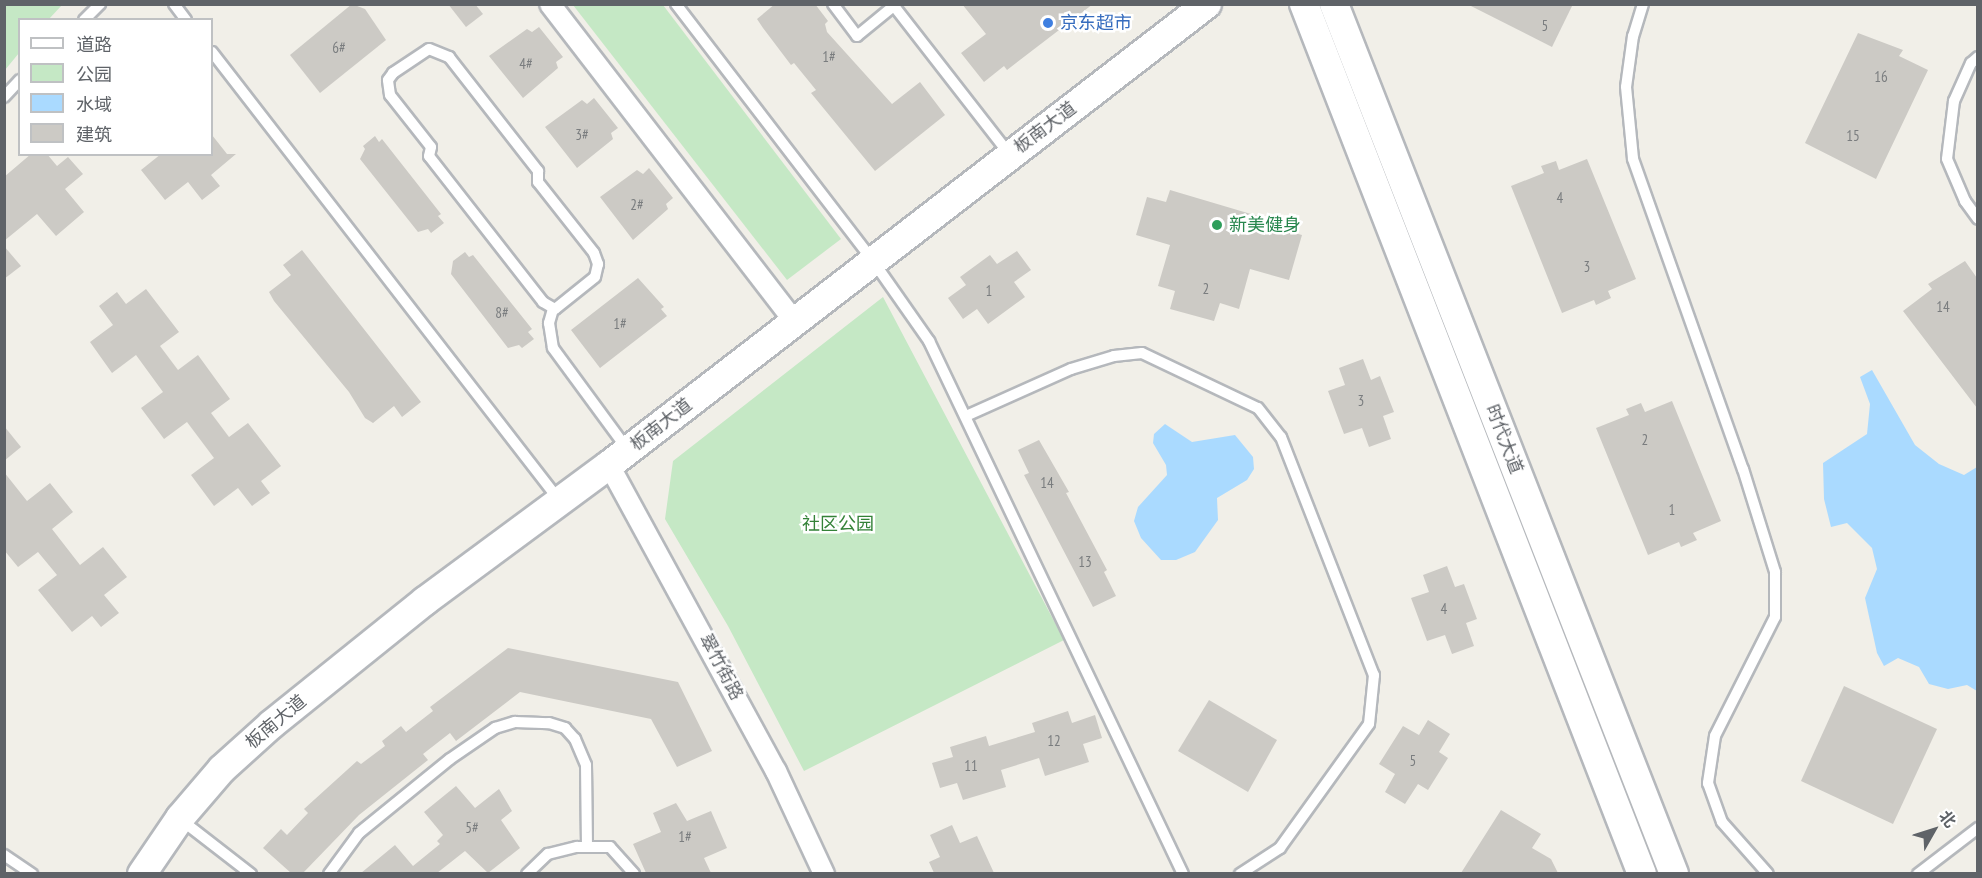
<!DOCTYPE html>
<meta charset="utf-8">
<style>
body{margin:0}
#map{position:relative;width:1982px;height:878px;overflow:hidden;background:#f1efe8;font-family:"PT Sans Narrow","Noto Sans SC",sans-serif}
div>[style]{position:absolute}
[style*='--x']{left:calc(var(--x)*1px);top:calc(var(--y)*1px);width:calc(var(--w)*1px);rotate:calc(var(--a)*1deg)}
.green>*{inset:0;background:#c5e8c5}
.water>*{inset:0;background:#aadaff}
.building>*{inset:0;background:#cccac5}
.roads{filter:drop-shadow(2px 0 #b5b8bc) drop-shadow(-2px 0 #b5b8bc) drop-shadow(0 2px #b5b8bc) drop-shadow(0 -2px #b5b8bc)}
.service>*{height:10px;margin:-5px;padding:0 5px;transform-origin:5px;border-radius:5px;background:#fff}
.minor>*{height:20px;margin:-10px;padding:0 10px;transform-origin:10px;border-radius:10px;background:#fff}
.secondary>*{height:28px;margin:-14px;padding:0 14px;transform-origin:14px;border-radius:14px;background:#fff}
.dots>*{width:16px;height:16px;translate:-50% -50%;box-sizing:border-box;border:3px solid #fff;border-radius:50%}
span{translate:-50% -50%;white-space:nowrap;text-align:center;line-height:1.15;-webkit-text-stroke:5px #fff;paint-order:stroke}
.number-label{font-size:15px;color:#7a7d7f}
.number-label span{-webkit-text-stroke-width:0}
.shop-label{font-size:18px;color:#366cbe}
.left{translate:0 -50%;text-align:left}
.street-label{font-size:18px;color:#5f6368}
.leisure-label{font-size:18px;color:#27864d}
.park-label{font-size:18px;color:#348238}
.frame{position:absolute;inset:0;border:6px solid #5f6368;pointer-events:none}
.legend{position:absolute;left:18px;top:18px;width:195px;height:138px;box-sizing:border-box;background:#fff;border:2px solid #bfc1c3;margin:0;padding:8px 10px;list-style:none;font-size:18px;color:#5f6368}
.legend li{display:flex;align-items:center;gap:12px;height:30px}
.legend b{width:30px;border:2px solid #bfc1c3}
.north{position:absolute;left:1904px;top:800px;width:60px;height:60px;-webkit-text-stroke:4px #fff;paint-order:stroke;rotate:51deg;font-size:16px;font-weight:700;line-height:24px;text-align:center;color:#5f6368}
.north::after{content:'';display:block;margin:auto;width:21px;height:27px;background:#5f6368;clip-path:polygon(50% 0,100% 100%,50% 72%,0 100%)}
</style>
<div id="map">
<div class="green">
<i style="clip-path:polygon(5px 4px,62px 5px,49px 19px,20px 20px,19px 53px,5px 70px)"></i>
<i style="clip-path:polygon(573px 5px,663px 5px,841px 239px,787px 280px)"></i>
<i style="clip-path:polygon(883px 297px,1064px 640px,804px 771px,728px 626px,665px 519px,673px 461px)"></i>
</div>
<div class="water">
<i style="clip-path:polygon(1872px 370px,1915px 445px,1939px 464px,1964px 475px,1977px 467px,1977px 691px,1967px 685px,1948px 689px,1929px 684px,1919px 667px,1898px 658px,1884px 666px,1877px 653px,1865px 598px,1877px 569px,1872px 548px,1847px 523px,1831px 527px,1824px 499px,1823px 463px,1867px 434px,1870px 404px,1860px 377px)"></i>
<i style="clip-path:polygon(1165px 424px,1192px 442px,1235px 435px,1253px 457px,1254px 469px,1247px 480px,1217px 498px,1218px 520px,1195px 552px,1176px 560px,1161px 560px,1141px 538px,1134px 521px,1138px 507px,1167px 475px,1166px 465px,1153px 443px,1154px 434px)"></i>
</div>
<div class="building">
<i style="clip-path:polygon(352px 4px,365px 9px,386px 40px,320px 93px,290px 55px)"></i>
<i style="clip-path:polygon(448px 4px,475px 4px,483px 14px,466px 27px)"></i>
<i style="clip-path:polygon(775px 4px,815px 4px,828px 21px,825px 24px,827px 32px,892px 104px,920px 82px,945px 115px,875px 171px,811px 93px,816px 90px,794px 63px,791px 65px,763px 28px,757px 19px)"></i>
<i style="clip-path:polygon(962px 4px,1093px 4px,1007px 70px,1004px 66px,984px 82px,961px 53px,986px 34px)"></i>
<i style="clip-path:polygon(1467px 4px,1573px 4px,1552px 47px)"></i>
<i style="clip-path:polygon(539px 27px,563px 57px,556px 62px,558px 68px,523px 98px,489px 56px,527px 29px,532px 32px)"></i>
<i style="clip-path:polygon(1858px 33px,1903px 50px,1899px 56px,1928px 70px,1876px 179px,1805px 143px)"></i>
<i style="clip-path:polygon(594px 98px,618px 128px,611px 133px,613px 139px,577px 168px,545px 127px,582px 100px,587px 104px)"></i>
<i style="clip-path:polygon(212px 135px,227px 154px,236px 154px,211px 175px,220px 186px,202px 200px,188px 182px,165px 200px,141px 170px,161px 154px,212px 154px)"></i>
<i style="clip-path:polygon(375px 136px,379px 142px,382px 139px,441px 214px,438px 216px,444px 223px,431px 233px,428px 229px,418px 232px,360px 159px,365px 149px,363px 146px)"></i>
<i style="clip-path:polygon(31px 154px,47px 154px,57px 166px,68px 157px,83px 174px,65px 189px,84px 212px,56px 236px,37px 214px,4px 241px,4px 177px)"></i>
<i style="clip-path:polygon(1587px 159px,1636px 279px,1608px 291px,1611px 298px,1596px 305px,1594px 300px,1562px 313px,1511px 186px,1544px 173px,1541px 166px,1556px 161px,1559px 170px)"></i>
<i style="clip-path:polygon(649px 168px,673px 198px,666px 204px,668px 209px,633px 240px,600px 197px,637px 170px,643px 174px)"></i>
<i style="clip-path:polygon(1170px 190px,1261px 217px,1259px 223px,1302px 235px,1289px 280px,1250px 269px,1239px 309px,1220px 303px,1214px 321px,1170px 309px,1175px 291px,1158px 286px,1170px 245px,1136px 235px,1147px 197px,1166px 202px)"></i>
<i style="clip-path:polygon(4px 246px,21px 266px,4px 279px)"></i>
<i style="clip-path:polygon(302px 250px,421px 402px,402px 417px,394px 406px,373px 423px,365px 418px,349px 392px,274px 301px,269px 292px,291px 275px,283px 265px)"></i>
<i style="clip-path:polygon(1017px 251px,1031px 270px,1014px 282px,1025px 297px,988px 324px,977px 309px,963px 319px,948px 298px,966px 285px,960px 277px,990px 255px,997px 264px)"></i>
<i style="clip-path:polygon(465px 252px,469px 257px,473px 255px,532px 329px,528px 332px,534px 339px,522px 348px,519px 345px,508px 348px,451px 274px,453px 261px)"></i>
<i style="clip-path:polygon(1965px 261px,1977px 278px,1977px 408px,1903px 311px,1932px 289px,1928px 284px)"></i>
<i style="clip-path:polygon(638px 278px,664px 307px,661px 309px,667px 316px,600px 368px,571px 330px)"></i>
<i style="clip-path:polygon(146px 289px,179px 332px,160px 346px,178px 370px,198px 355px,230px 399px,211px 413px,229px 437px,248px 423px,281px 466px,261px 481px,270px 493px,252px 506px,238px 488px,214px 506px,191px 475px,214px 458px,187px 422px,164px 439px,141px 408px,163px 392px,136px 355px,112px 373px,90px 342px,113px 325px,99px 306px,117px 292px,126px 304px)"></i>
<i style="clip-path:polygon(1363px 359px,1371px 380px,1380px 376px,1394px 412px,1383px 416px,1391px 439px,1369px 447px,1362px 428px,1344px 434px,1328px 391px,1345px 385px,1339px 368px)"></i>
<i style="clip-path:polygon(1672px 401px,1721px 521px,1693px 533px,1697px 540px,1681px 547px,1679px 542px,1648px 555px,1596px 428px,1629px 415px,1626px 409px,1641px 403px,1645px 412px)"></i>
<i style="clip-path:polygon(4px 426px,21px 447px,4px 461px)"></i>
<i style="clip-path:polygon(1039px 440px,1069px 492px,1066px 493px,1107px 570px,1104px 572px,1116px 596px,1093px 607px,1024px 475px,1029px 473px,1018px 450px)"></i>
<i style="clip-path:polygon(4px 472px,27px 501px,50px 483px,73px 512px,52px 529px,80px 565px,103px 547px,127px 577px,104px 595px,119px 613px,101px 627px,92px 616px,72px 632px,38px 590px,57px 575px,38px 552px,18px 567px,4px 550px)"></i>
<i style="clip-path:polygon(1447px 566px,1455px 587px,1464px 584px,1477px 619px,1466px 623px,1474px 646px,1452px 654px,1445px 635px,1427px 641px,1411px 598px,1429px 592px,1423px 575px)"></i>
<i style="clip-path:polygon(508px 648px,678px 682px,712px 751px,677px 767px,651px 719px,520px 692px,456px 741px,450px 733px,423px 754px,428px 760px,359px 815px,303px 873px,291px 873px,263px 848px,281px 829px,287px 835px,308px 813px,304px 809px,357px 761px,361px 764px,385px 746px,382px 741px,401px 726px,406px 732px,433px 711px,430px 707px)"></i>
<i style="clip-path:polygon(1844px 686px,1937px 729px,1893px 824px,1801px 781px)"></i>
<i style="clip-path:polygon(1209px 700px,1277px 740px,1248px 792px,1178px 751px)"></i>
<i style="clip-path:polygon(1068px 711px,1072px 723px,1095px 715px,1102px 738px,1083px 744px,1089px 762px,1045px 776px,1039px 758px,1001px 770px,1006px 787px,963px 800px,957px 783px,940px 788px,932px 763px,953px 757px,950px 747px,986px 736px,989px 746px,1035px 732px,1032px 723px)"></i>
<i style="clip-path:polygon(1428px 720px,1450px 734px,1439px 752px,1448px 758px,1428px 790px,1418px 784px,1405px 804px,1385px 792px,1395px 774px,1379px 764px,1403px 726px,1419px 735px)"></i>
<i style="clip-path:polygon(456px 786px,475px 808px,499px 789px,512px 811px,501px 820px,520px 848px,488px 873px,465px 851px,437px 873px,361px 873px,395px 845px,413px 866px,440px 844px,437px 841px,443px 835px,424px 812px)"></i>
<i style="clip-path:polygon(676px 803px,687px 821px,711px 811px,727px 848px,704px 858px,711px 873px,646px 873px,633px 844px,661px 832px,653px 813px)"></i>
<i style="clip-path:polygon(1501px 810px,1541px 834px,1532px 848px,1551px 859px,1558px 873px,1461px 873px)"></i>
<i style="clip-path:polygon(952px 825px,960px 843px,977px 836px,994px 873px,934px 873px,929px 862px,940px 857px,930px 835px)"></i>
</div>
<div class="roads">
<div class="service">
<i style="--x:174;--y:4;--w:20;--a:53"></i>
<i style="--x:676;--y:4;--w:324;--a:52.5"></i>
<i style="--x:873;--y:261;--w:98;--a:55"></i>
<i style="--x:929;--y:341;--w:590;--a:64.52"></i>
<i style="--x:833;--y:4;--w:40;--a:53"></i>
<i style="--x:857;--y:36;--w:50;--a:-39.4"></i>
<i style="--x:1643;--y:4;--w:34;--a:107"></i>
<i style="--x:1633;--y:36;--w:51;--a:97.8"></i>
<i style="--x:1626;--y:87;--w:72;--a:84.4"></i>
<i style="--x:1633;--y:159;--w:329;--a:70.5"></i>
<i style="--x:1743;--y:469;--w:108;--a:72.7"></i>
<i style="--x:1775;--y:572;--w:45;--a:90"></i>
<i style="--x:1775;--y:617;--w:133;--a:116.8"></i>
<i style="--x:1715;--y:736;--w:48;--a:98.5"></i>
<i style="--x:1708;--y:783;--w:41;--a:70.3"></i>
<i style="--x:1722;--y:822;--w:69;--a:48.5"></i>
<i style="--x:894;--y:6;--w:189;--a:52.1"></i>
<i style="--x:84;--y:20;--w:23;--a:-45"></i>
<i style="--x:429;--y:49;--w:22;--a:22"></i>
<i style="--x:449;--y:57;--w:145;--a:52"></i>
<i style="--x:538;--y:171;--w:11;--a:90"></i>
<i style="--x:538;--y:182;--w:90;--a:51.7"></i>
<i style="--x:594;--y:253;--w:12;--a:70"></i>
<i style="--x:598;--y:264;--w:13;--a:103"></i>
<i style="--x:595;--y:277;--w:51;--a:141.3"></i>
<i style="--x:555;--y:309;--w:14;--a:-150"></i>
<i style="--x:543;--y:302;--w:185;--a:-128"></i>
<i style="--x:429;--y:156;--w:9;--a:-77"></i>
<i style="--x:431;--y:147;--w:66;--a:-128.3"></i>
<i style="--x:390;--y:95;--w:15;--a:-98"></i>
<i style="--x:388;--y:80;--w:9;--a:-54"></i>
<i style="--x:393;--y:73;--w:43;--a:-33.7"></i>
<i style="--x:212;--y:52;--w:567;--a:52.24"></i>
<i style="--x:1978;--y:57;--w:9;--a:139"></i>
<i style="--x:1971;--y:63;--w:42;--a:114.1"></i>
<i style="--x:1954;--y:101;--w:58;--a:96.9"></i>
<i style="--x:1947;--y:159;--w:46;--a:66.8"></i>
<i style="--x:1965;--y:201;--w:22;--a:54"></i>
<i style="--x:4;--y:97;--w:23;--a:-47"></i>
<i style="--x:553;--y:309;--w:15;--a:106"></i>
<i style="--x:549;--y:323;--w:25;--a:81"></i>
<i style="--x:553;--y:348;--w:127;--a:53.7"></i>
<i style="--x:966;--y:416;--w:115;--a:-24.1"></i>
<i style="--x:1071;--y:369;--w:45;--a:-16.8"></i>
<i style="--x:1114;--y:356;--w:28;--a:-6"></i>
<i style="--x:1142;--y:353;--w:128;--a:25.4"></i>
<i style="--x:1258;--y:408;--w:37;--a:52"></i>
<i style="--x:1281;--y:437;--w:256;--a:68.7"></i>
<i style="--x:1374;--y:675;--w:49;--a:95.8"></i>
<i style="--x:1369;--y:724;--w:153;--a:125.7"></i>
<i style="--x:1280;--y:848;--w:48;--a:147"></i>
<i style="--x:180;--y:819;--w:90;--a:37.8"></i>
<i style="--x:4;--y:855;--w:34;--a:34"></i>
<i style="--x:329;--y:874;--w:51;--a:-53.8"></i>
<i style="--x:359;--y:833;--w:117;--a:-39.1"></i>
<i style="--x:450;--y:759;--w:55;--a:-34.6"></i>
<i style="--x:495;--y:728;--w:21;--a:-17"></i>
<i style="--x:515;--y:722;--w:34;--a:2"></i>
<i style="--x:549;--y:723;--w:17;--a:17"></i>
<i style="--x:565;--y:728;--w:15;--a:48"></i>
<i style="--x:575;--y:739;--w:28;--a:67"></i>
<i style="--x:586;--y:765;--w:82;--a:89.3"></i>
<i style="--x:527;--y:874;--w:29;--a:-44"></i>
<i style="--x:548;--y:854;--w:30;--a:-14"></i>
<i style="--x:577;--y:847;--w:33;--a:0"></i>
<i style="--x:610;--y:847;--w:36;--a:48"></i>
<i style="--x:1918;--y:874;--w:76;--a:-37.5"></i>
</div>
<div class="minor">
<i style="--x:550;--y:4;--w:400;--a:52.4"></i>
<i style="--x:609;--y:465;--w:349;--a:61.4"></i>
<i style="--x:776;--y:771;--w:114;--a:65"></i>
</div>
<div class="secondary">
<i style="--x:1304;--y:4;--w:933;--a:68.77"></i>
<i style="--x:1334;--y:4;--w:934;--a:68.65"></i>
<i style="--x:142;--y:874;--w:68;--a:-55.8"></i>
<i style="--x:180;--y:818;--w:65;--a:-49.4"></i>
<i style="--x:222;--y:769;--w:67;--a:-42"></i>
<i style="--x:272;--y:724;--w:196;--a:-38.8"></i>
<i style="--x:425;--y:601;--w:229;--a:-36.5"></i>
<i style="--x:609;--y:465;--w:755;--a:-37.63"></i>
</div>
</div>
<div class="dots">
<i style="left:1048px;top:23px;background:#3f7fe0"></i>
<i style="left:1217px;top:225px;background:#2e9e5b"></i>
</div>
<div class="number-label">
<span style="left:1545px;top:26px">5</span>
<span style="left:339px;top:48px">6#</span>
<span style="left:829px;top:57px">1#</span>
<span style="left:526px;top:64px">4#</span>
<span style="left:1881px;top:77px">16</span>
<span style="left:582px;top:135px">3#</span>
<span style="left:1853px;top:136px">15</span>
<span style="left:1560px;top:198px">4</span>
<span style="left:637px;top:205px">2#</span>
<span style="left:1587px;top:267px">3</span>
<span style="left:1206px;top:289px">2</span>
<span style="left:989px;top:291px">1</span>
<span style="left:1943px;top:307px">14</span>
<span style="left:502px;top:313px">8#</span>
<span style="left:620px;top:324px">1#</span>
<span style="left:1361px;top:401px">3</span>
<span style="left:1645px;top:440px">2</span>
<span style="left:1047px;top:483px">14</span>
<span style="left:1672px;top:510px">1</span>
<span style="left:1085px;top:562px">13</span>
<span style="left:1444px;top:609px">4</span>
<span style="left:1054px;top:741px">12</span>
<span style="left:1413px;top:761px">5</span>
<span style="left:971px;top:766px">11</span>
<span style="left:472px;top:828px">5#</span>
<span style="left:685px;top:837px">1#</span>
</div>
<div class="shop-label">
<span class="left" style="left:1060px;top:23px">京东超市</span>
</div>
<div class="street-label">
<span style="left:1045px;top:128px;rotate:-37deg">板南大道</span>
<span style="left:661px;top:425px;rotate:-38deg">板南大道</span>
<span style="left:1504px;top:439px;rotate:69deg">时代大道</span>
<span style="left:721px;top:667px;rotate:62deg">翠竹街路</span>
<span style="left:276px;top:722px;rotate:-40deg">板南大道</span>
</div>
<div class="leisure-label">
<span class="left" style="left:1229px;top:225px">新美健身</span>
</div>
<div class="park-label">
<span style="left:838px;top:524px">社区公园</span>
</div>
<div class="frame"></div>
<ul class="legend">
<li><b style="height:8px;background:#fff"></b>道路</li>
<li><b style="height:16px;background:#c5e8c5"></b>公园</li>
<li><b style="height:16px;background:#aadaff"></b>水域</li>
<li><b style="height:16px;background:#cccac5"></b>建筑</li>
</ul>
<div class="north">北</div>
</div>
